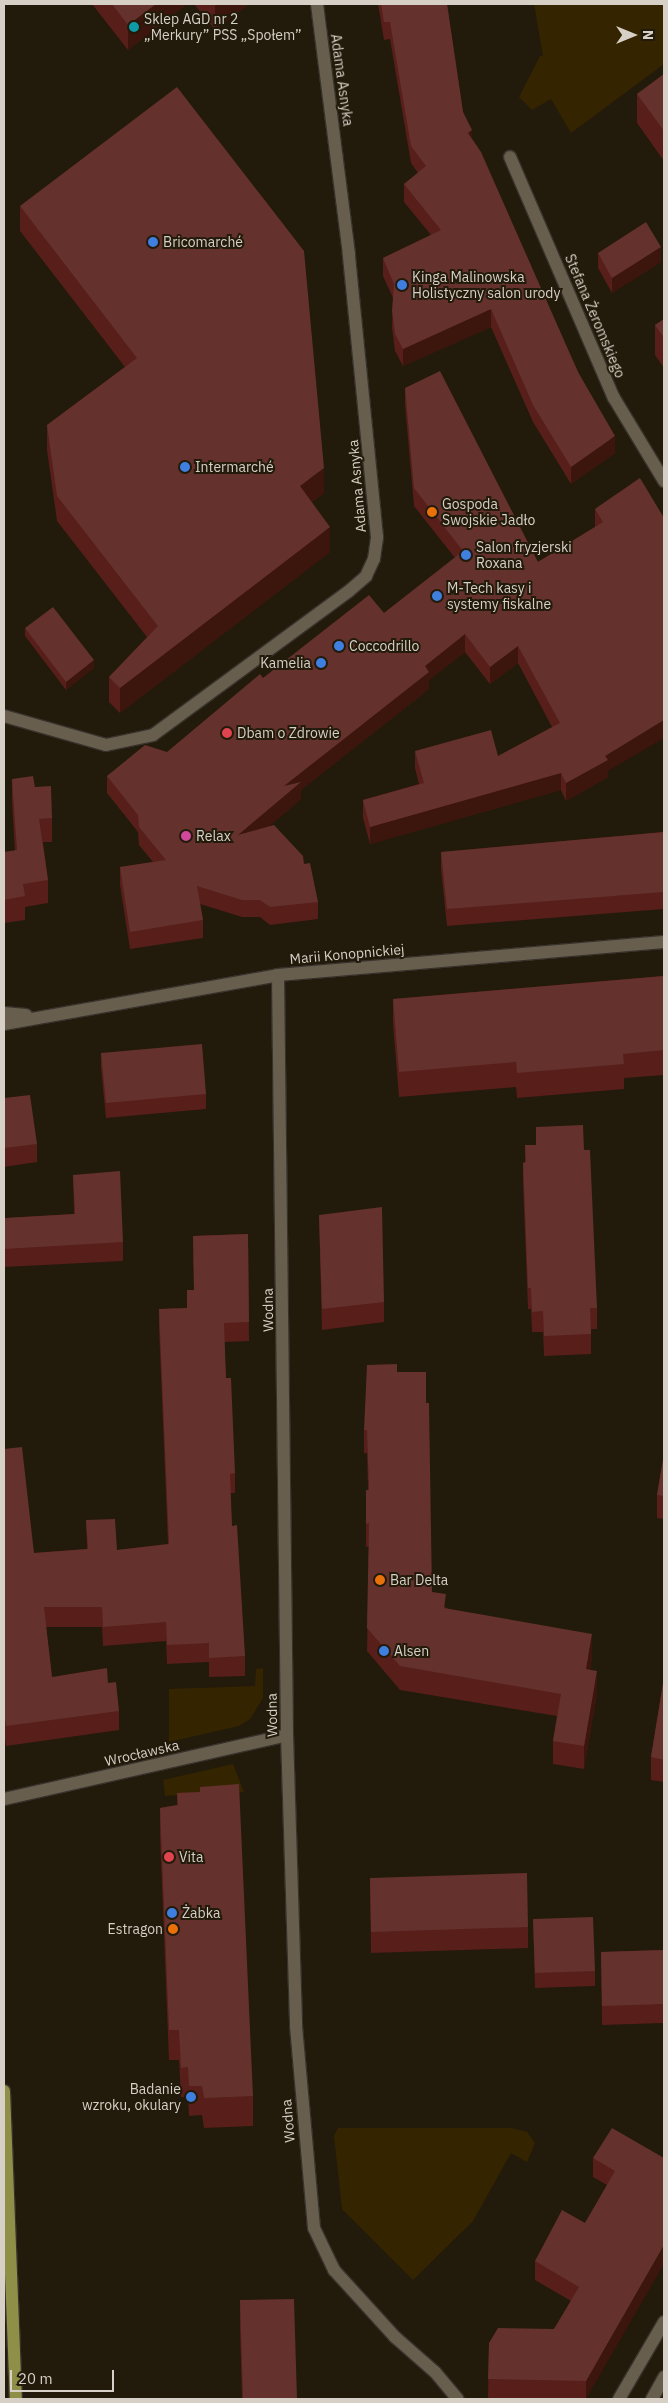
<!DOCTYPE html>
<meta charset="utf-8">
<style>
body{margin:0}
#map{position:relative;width:668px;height:2403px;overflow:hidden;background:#221a0a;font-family:"IBM Plex Sans",sans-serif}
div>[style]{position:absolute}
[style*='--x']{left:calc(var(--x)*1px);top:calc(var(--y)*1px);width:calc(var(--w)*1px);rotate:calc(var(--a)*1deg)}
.green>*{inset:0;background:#352400}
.roads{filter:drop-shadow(1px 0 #38322c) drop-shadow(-1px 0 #38322c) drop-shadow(0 1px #38322c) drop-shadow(0 -1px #38322c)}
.minor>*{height:12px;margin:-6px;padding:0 6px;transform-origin:6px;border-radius:6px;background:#685e4d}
.major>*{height:12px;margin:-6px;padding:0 6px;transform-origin:6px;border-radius:6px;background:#908f48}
.wall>*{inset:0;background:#571e1a}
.shaded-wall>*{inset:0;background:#3c150c}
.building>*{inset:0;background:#64312c}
.dots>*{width:14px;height:14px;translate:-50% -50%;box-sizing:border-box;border:2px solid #221a0a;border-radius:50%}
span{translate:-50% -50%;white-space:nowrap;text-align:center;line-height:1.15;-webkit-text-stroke:4px #221a0a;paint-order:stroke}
.poi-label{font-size:14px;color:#d6d0c6}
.left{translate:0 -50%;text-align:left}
.right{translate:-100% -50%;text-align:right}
.street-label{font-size:14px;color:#d6d0c6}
.frame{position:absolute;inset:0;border:5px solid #d6d0c6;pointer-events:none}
.north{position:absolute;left:608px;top:10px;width:50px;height:50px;-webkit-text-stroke:4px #221a0a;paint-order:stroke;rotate:90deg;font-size:14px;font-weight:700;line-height:20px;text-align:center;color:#d6d0c6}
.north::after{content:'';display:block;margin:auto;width:18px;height:22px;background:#d6d0c6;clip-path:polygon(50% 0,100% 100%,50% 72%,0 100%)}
.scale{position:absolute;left:10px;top:2370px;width:104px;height:22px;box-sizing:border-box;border:2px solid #d6d0c6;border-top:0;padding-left:6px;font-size:15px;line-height:18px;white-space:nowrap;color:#d6d0c6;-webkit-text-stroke:4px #221a0a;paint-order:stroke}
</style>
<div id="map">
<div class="green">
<i style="clip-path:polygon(534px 4px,664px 4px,664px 64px,571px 133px,551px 99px,532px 110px,519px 97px,540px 56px,543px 56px)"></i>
<i style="clip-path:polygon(263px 1668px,263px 1698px,250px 1719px,239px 1726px,169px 1742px,169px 1689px,255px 1686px,256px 1669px)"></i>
<i style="clip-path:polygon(233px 1764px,244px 1792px,165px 1796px,163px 1780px)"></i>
<i style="clip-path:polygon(338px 2128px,512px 2128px,527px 2132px,535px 2143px,527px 2162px,511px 2153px,473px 2221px,413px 2280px,342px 2209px,334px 2136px)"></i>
</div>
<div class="roads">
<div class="minor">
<i style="--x:510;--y:157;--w:262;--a:66.7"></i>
<i style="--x:614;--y:398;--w:97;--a:58.9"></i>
<i style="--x:4;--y:716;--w:106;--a:15.9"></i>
<i style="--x:106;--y:745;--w:48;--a:-12"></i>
<i style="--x:153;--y:735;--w:243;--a:-36.3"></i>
<i style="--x:349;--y:591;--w:23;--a:-41"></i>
<i style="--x:366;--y:576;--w:19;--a:-65"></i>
<i style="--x:374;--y:559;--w:22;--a:-82"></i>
<i style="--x:377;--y:537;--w:284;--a:-95.7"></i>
<i style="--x:349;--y:254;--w:252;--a:-97.3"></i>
<i style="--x:278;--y:975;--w:760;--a:89.32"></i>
<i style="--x:287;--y:1735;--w:291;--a:88.2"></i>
<i style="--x:296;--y:2026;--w:203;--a:84.9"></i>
<i style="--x:314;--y:2228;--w:47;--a:64.5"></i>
<i style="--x:334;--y:2270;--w:91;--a:47.7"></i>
<i style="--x:395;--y:2337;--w:53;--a:41.2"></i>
<i style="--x:435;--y:2372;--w:35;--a:50"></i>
<i style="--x:4;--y:1013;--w:22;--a:5"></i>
<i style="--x:4;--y:1024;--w:278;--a:-10.1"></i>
<i style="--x:278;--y:975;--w:387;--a:-4.9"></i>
<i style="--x:4;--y:1799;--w:290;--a:-12.7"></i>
<i style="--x:619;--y:2399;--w:89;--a:-59.7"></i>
<i style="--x:652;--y:2399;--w:25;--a:-61"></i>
</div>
<div class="major">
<i style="--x:4;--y:2091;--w:308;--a:87.8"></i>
</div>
</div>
<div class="wall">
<i style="clip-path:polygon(92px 4px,187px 4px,128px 50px)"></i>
<i style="clip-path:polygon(194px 4px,249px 4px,215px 30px)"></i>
<i style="clip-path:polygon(378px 4px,447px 4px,463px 112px,472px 139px,615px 453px,571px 484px,533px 422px,491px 327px,403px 366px,395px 351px,392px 328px,393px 298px,383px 276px,383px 258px,431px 235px,404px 202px,404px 184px,418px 173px,411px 163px,390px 39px,384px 40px)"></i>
<i style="clip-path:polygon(664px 74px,664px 161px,637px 123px,637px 94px)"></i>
<i style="clip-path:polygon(20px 206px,324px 493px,312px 502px,330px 552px,120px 713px,109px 702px,109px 677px,147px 637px,57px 521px,47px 450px,47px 425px,125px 367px,20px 231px)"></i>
<i style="clip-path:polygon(598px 253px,661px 262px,612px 293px,598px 268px)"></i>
<i style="clip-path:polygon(664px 319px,664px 368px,655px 355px,655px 325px)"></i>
<i style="clip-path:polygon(405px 388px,538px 562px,595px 527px,595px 509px,640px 478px,608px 771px,608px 777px,566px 801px,561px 790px,370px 844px,363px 818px,363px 800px,419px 784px,415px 768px,415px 751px,498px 756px,552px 727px,518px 663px,490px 684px,465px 652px,429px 680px,429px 689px,301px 790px,301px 799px,268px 827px,304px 864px,318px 902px,318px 919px,270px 925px,260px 917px,242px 917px,200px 904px,203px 920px,203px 938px,130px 949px,120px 885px,120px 867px,153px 862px,139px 845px,138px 832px,107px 793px,107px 776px,167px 752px,263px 678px,384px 613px,455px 558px,414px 506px,405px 405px)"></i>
<i style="clip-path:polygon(25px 628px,94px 668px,66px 690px,25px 636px)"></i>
<i style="clip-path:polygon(12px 779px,35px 787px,52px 818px,52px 842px,43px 842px,48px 880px,48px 903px,25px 907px,25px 920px,4px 923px,4px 852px,15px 851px,12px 802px)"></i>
<i style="clip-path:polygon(664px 832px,664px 909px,447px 926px,441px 869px,441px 852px)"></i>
<i style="clip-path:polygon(664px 976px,664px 1075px,624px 1078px,624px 1089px,517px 1098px,516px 1087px,399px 1097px,393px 1024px,393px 999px)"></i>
<i style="clip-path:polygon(101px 1053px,206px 1094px,206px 1109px,106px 1118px,101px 1068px)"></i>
<i style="clip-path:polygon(4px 1098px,37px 1144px,37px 1162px,4px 1167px)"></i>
<i style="clip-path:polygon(536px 1127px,584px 1150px,597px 1308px,597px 1329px,591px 1329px,591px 1354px,544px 1356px,543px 1332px,532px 1332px,531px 1309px,528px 1309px,523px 1183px,523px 1163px,525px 1162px,525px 1145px,536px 1145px)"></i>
<i style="clip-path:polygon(73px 1175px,123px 1242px,123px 1261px,4px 1267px,4px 1212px,5px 1218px,74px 1214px)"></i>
<i style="clip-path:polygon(319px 1215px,384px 1302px,384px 1322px,322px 1330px)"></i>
<i style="clip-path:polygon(248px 1234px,249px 1341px,224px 1342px,226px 1378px,235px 1473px,235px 1493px,230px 1493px,232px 1526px,245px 1656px,245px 1676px,209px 1677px,209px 1662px,167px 1664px,166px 1641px,103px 1646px,102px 1627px,46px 1627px,52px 1677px,108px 1683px,119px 1711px,119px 1730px,6px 1746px,4px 1732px,4px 1449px,34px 1553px,87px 1549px,86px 1520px,117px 1550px,168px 1544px,159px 1328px,159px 1309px,187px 1308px,194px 1290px,193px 1236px)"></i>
<i style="clip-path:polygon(397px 1372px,426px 1403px,432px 1592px,446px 1608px,592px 1657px,590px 1670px,597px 1694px,584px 1769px,553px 1764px,553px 1741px,557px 1716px,400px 1690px,367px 1651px,369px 1546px,366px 1547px,366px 1490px,368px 1490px,367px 1453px,364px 1453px,364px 1430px)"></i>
<i style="clip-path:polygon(664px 1454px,664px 1519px,657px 1518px,657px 1495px)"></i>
<i style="clip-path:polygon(664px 1677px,664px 1782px,651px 1780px,651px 1757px)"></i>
<i style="clip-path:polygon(200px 1787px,253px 2096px,253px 2126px,204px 2128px,202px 2115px,189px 2116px,188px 2097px,181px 2097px,179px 2060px,169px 2060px,160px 1837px,160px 1808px,177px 1805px,177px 1793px,200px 1792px)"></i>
<i style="clip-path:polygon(370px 1878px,528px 1927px,528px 1948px,371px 1953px)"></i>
<i style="clip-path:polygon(533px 1919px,595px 1971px,595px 1986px,535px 1988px)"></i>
<i style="clip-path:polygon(664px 1950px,664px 2023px,602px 2025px,601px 1952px)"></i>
<i style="clip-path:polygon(593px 2158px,664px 2158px,586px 2399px,488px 2398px,489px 2343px,554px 2329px,571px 2301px,535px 2280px,535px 2261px,585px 2223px,607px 2185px,593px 2177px)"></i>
<i style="clip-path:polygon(240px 2300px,297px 2399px,242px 2399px,240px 2330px)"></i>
</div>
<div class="shaded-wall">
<i style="clip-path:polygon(156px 4px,187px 4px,128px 50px,128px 25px)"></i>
<i style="clip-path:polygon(217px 4px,249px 4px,215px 30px,215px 6px)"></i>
<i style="clip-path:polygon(472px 130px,472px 147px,468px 133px)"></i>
<i style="clip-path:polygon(661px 247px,661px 262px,612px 293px,612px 278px)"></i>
<i style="clip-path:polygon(491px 309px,491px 327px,403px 366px,403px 349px)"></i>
<i style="clip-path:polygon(615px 436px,615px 453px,571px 484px,571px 467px)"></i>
<i style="clip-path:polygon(324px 468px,324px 493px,300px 511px,300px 486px)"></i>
<i style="clip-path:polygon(330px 527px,330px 552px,120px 713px,120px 688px)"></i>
<i style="clip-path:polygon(465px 634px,465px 652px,429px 680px,429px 689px,301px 790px,301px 799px,238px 853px,238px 835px,284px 786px,425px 666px)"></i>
<i style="clip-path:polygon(518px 646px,518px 663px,490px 684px,490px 667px)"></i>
<i style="clip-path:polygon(94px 660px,94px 668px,66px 690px,66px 682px)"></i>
<i style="clip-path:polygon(664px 720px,664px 738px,608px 771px,608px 777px,566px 801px,566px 783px,605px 756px)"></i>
<i style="clip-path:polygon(561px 773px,561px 790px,370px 844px,370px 827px)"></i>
<i style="clip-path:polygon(592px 1634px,592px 1657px,586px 1692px,586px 1669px)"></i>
<i style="clip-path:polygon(597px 1671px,597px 1694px,584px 1769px,584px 1746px)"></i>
<i style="clip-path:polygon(664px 2245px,664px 2264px,586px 2399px,586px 2381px)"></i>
</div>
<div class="building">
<i style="clip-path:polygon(112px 4px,156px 4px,128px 25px)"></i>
<i style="clip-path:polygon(381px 4px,447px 4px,463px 112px,472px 130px,468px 133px,481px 152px,578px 372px,615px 436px,571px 467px,533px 405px,491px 309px,403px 349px,395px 334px,392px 311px,394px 284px,383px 258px,441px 230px,404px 184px,426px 166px,411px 146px,390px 22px,384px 22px)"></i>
<i style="clip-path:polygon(664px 74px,664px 131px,637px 94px)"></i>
<i style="clip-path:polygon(177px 87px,304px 251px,324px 468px,300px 486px,330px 527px,120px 688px,109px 677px,158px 626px,57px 496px,47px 425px,137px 358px,20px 206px)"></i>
<i style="clip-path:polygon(646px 222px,661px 247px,612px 278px,598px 253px)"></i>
<i style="clip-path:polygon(664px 319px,664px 338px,655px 325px)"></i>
<i style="clip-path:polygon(440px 371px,538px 562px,603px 522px,595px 509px,640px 478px,664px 518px,664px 720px,605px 756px,608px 760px,566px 783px,561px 773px,370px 827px,363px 800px,424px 783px,415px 751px,491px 730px,498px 756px,560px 723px,518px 646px,490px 667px,465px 634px,425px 666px,429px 672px,284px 786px,301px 782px,238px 835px,274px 825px,303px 856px,304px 864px,310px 863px,318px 902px,270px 907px,260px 900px,242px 900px,197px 886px,203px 920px,130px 932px,120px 867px,166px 860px,139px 827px,138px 815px,107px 776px,145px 745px,167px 752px,260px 674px,263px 678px,369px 595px,384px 613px,463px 551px,414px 488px,405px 388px)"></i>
<i style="clip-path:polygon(53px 607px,94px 660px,66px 682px,25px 628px)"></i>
<i style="clip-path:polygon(33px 776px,35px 787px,51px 786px,52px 818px,39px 819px,48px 880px,23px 884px,25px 896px,4px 900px,4px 852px,17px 850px,12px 779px)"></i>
<i style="clip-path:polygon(664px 832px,664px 892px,447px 909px,441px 852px)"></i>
<i style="clip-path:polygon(664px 976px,664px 1050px,623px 1054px,624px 1064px,517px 1073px,516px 1062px,399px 1072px,393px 999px)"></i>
<i style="clip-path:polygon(202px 1044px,206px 1094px,106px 1103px,101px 1053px)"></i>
<i style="clip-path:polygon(30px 1095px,37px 1144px,4px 1148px,4px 1098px)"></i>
<i style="clip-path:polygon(583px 1125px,584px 1150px,590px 1150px,597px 1308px,590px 1308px,591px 1334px,544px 1336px,543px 1311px,532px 1312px,531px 1288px,528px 1288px,523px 1163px,526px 1162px,525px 1145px,536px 1145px,536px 1127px)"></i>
<i style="clip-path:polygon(120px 1171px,123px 1242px,4px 1249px,4px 1212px,5px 1218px,75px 1214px,73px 1175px)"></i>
<i style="clip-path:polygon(382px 1207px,384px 1302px,322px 1309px,319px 1215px)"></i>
<i style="clip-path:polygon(248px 1234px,249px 1322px,224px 1323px,226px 1378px,231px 1378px,235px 1473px,230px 1474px,232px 1526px,237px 1525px,245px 1656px,209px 1658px,209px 1643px,167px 1645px,166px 1622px,103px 1627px,102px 1607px,44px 1607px,52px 1677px,107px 1668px,108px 1683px,116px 1682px,119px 1711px,6px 1726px,4px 1712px,4px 1449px,22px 1447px,34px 1553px,88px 1549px,86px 1520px,115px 1519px,117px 1550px,169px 1544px,159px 1309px,187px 1308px,187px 1290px,194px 1290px,193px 1236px)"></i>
<i style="clip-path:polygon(397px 1364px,397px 1372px,426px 1372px,426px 1403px,429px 1403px,432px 1592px,446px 1594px,444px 1608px,592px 1634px,586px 1669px,597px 1671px,584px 1746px,553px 1741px,561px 1694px,400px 1666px,367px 1628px,369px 1523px,366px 1524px,366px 1490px,369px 1490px,367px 1430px,364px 1430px,367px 1365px)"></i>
<i style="clip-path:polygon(664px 1454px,664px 1496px,657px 1495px)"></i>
<i style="clip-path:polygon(664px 1677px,664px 1760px,651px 1757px)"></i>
<i style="clip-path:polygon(239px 1784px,253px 2096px,204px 2098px,202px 2086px,189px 2086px,188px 2067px,181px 2068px,179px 2030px,169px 2030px,160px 1808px,178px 1805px,177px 1793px,200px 1792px,200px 1787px)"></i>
<i style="clip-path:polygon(527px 1873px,528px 1927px,371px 1932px,370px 1878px)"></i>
<i style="clip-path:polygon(593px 1917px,595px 1971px,535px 1973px,533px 1919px)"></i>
<i style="clip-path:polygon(664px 1950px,664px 2004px,602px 2006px,601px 1952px)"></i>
<i style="clip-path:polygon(612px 2128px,664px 2158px,664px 2245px,586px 2381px,488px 2379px,489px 2343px,498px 2328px,554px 2329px,579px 2287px,535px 2261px,562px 2210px,585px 2223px,615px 2171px,593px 2158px)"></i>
<i style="clip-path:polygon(294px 2299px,297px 2399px,243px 2399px,240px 2300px)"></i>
</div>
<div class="dots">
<i style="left:134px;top:27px;background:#0f9aa8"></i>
<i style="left:153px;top:242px;background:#3f7fe0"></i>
<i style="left:402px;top:285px;background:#3f7fe0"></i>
<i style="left:185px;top:467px;background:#3f7fe0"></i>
<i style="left:432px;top:512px;background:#e8710a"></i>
<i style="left:466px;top:555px;background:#3f7fe0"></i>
<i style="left:437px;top:596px;background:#3f7fe0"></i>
<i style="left:339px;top:646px;background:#3f7fe0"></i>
<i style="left:321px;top:663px;background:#3f7fe0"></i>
<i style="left:227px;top:733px;background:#e0444e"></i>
<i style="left:186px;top:836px;background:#d1479c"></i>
<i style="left:380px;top:1580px;background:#e8710a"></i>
<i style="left:384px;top:1651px;background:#3f7fe0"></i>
<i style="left:169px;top:1857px;background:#e0444e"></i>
<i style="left:172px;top:1913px;background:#3f7fe0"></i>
<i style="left:173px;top:1929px;background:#e8710a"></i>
<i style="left:191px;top:2097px;background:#3f7fe0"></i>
</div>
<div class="poi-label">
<span class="left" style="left:144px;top:27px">Sklep AGD nr 2<br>„Merkury” PSS „Społem”</span>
<span class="left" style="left:163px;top:242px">Bricomarché</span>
<span class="left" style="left:412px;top:285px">Kinga Malinowska<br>Holistyczny salon urody</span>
<span class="left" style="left:195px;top:467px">Intermarché</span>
<span class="left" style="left:442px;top:512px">Gospoda<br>Swojskie Jadło</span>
<span class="left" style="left:476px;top:555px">Salon fryzjerski<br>Roxana</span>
<span class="left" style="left:447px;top:596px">M-Tech kasy i<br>systemy fiskalne</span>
<span class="left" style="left:349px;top:646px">Coccodrillo</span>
<span class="right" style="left:311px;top:663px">Kamelia</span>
<span class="left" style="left:237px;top:733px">Dbam o Zdrowie</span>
<span class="left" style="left:196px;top:836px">Relax</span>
<span class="left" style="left:390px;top:1580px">Bar Delta</span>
<span class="left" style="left:394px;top:1651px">Alsen</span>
<span class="left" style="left:179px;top:1857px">Vita</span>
<span class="left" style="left:182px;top:1913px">Żabka</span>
<span class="right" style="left:163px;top:1929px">Estragon</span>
<span class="right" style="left:181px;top:2097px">Badanie<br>wzroku, okulary</span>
</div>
<div class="street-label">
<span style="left:342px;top:80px;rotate:82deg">Adama Asnyka</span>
<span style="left:595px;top:316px;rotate:67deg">Stefana Żeromskiego</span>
<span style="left:357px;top:486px;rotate:-95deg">Adama Asnyka</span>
<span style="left:347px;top:954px;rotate:-5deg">Marii Konopnickiej</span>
<span style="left:268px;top:1310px;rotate:-91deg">Wodna</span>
<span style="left:272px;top:1715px;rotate:-91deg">Wodna</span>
<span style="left:142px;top:1753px;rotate:-13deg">Wrocławska</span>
<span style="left:288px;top:2121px;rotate:-95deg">Wodna</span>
</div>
<div class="frame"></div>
<div class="north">N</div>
<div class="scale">20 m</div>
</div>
